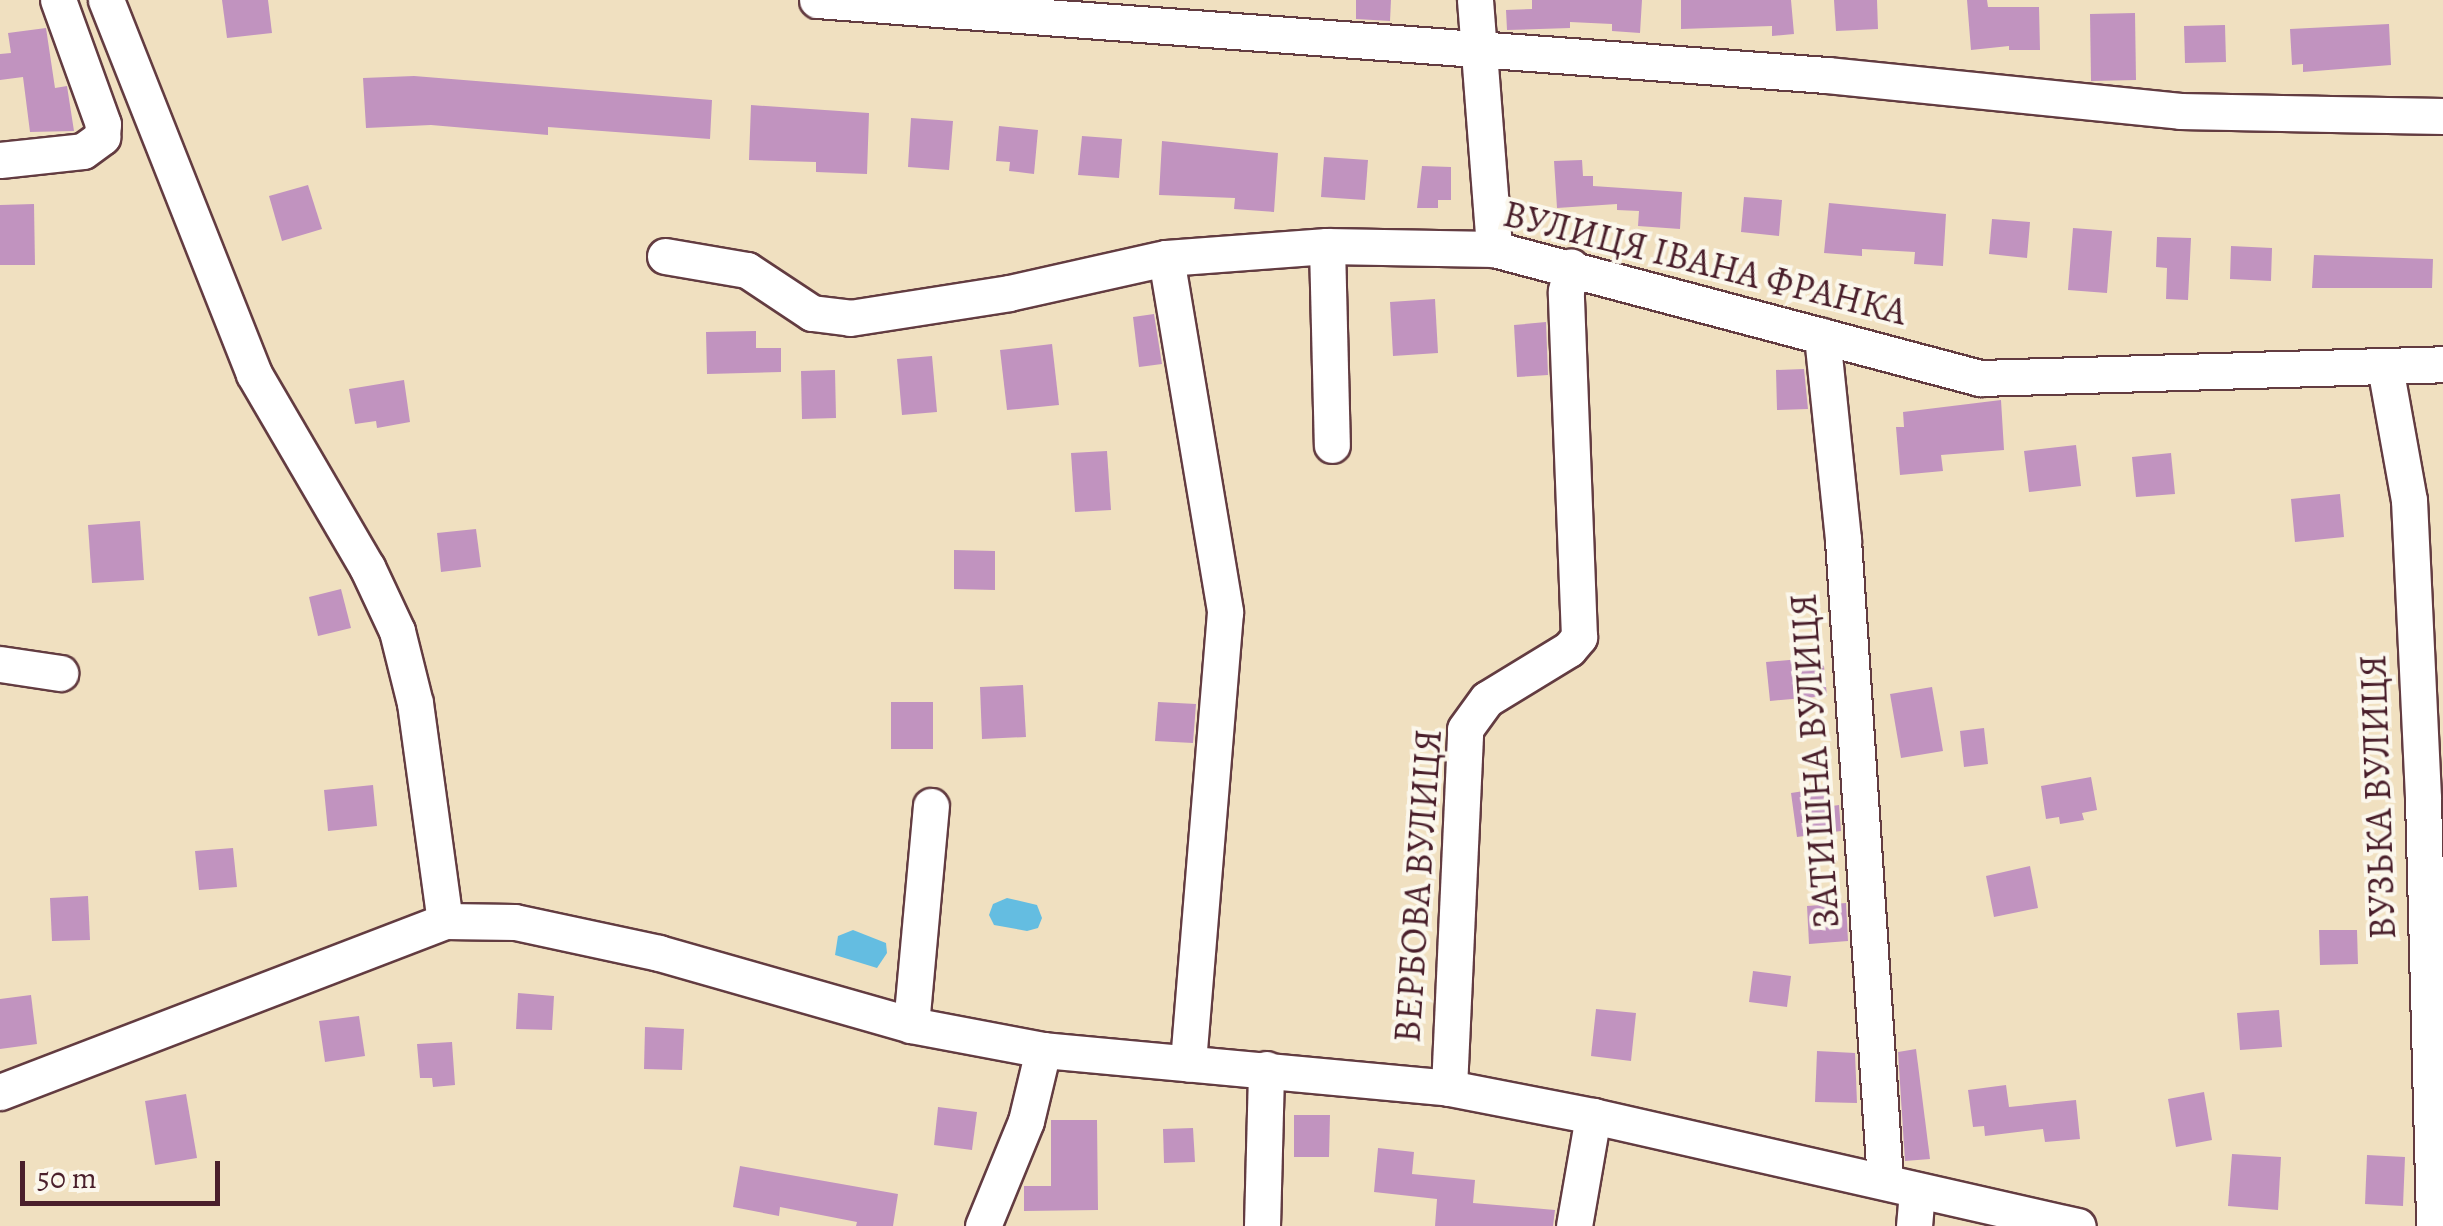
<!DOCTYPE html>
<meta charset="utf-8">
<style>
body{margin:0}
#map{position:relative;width:2443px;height:1226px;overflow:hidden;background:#f0e0c0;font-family:Alegreya,serif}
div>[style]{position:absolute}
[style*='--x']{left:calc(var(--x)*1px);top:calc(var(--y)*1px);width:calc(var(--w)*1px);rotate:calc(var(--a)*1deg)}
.water>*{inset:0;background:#64bde1}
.building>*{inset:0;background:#c193bf}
.roads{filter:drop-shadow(2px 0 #633c41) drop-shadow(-2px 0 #633c41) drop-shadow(0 2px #633c41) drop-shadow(0 -2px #633c41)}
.minor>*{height:35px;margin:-17.5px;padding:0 17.5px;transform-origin:17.5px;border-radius:17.5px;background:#fff}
span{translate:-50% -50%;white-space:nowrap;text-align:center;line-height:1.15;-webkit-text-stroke:8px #fbf7ec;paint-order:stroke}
.street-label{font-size:38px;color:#4a1f2b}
.scale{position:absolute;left:20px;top:1161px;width:200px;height:45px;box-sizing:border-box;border:5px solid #4a1f2b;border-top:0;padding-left:12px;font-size:30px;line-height:35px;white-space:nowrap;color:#4a1f2b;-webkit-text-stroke:8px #fbf7ec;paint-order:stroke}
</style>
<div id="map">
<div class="water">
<i style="clip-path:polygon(1007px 898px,1037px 905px,1042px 918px,1038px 928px,1027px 931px,994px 925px,989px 915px,993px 904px)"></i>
<i style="clip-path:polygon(853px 930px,886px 943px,887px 953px,877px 968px,835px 955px,838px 936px)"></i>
</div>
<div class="building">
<i style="clip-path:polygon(222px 0,268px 0,272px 33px,227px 38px)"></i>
<i style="clip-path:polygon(1356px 0,1391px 0,1390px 21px,1356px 19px)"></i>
<i style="clip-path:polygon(1532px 0,1642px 0,1640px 33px,1612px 31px,1612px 24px,1570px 22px,1570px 28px,1507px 30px,1506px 10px,1532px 9px)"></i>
<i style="clip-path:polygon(1681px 0,1791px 0,1794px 34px,1772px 36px,1772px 26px,1681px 29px)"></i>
<i style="clip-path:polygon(1834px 0,1877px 0,1878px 29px,1836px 31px)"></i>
<i style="clip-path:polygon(1967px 0,1987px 0,1988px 7px,2039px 7px,2040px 50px,2009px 50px,2009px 46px,1971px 50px)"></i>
<i style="clip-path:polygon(2135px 13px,2136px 80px,2091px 81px,2090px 14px)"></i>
<i style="clip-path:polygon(2389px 24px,2391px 65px,2303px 72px,2303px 64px,2292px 65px,2290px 29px)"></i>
<i style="clip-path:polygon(2225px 25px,2226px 62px,2185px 63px,2184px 26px)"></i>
<i style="clip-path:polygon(46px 28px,55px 88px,67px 86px,74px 131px,30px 132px,23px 77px,0 80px,0 54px,11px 53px,8px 33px)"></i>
<i style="clip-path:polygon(414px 76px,712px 100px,710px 139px,548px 127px,548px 135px,431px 125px,366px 128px,363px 78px)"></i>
<i style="clip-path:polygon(751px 105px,869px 113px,867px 174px,816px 172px,816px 162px,749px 160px)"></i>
<i style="clip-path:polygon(911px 118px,953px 121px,949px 170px,908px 167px)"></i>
<i style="clip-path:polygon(999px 126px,1038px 130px,1034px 174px,1009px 171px,1010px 162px,996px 161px)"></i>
<i style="clip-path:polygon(1082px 136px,1122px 139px,1119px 178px,1078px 175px)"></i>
<i style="clip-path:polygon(1162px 141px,1278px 153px,1274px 212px,1234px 209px,1235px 198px,1159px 195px)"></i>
<i style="clip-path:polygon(1324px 157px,1368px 160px,1365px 200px,1321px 197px)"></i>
<i style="clip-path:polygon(1582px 160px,1583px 176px,1593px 176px,1593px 186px,1682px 192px,1680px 229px,1638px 226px,1639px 211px,1617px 210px,1617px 204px,1557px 208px,1554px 161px)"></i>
<i style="clip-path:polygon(1422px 166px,1451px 167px,1451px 200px,1438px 200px,1438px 208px,1417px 208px)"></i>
<i style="clip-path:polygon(308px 185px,322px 229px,282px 241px,269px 196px)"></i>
<i style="clip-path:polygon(1744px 197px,1782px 200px,1779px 236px,1741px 232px)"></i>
<i style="clip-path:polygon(1829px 203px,1946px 214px,1943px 266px,1914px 264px,1915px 252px,1862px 249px,1862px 256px,1824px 253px)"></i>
<i style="clip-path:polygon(34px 204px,35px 265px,0 265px,0 205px)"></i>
<i style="clip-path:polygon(1992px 219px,2030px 222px,2027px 258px,1989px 254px)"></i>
<i style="clip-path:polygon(2073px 228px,2112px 231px,2107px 293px,2068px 290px)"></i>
<i style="clip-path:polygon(2157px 237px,2191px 238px,2188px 300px,2166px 299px,2167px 268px,2156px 267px)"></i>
<i style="clip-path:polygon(2231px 246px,2272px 248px,2271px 281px,2230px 279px)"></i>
<i style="clip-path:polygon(2314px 255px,2433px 259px,2432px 288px,2312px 288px)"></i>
<i style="clip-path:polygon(1435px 299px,1438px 353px,1393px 356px,1390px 302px)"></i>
<i style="clip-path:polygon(1154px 314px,1162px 364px,1139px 367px,1133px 317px)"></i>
<i style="clip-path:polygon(1546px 322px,1548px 375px,1517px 377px,1514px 325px)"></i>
<i style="clip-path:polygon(756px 331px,756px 348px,781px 348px,781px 372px,707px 374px,706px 332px)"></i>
<i style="clip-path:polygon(1052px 344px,1059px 405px,1007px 410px,1000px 350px)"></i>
<i style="clip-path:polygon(932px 356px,937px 412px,902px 415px,897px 359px)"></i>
<i style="clip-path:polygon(1804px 369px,1808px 409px,1777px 410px,1776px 370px)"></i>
<i style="clip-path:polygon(835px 370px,836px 418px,802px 419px,801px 371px)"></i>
<i style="clip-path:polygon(404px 380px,410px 422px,377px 428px,376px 421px,355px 424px,349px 389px)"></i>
<i style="clip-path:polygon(2001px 400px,2004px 450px,1941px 455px,1943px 471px,1900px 475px,1896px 427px,1904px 427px,1903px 412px)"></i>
<i style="clip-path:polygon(2076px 445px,2081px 486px,2029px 492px,2024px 451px)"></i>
<i style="clip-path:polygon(1107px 451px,1111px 510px,1075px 512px,1071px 453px)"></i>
<i style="clip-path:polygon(2171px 453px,2175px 494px,2136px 497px,2132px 457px)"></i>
<i style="clip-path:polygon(2340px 494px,2344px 537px,2295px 542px,2291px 499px)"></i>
<i style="clip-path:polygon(140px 521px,144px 580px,92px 583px,88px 525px)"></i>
<i style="clip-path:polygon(476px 529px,481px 567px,441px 572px,437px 533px)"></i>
<i style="clip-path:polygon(954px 550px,995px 551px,995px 590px,954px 589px)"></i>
<i style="clip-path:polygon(341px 589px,351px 628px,318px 636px,309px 597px)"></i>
<i style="clip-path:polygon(1823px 657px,1827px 696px,1770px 701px,1766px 662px)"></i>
<i style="clip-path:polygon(1023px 685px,1026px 737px,982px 739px,980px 687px)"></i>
<i style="clip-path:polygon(1932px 687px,1943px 751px,1901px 758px,1890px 694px)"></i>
<i style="clip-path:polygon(891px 702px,933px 702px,933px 749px,891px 749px)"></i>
<i style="clip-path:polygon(1158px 702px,1196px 704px,1193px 743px,1155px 741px)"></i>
<i style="clip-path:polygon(1984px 728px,1988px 764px,1964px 767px,1960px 731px)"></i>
<i style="clip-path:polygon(2091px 777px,2097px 810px,2082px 813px,2084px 820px,2060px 824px,2059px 817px,2046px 819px,2041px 786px)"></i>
<i style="clip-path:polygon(373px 785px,377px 826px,328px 831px,324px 790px)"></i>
<i style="clip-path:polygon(1823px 788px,1825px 807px,1839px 805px,1841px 831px,1797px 837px,1791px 793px)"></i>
<i style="clip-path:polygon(233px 848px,237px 887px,199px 890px,195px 851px)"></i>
<i style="clip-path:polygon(2030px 866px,2038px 908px,1994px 917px,1986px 876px)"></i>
<i style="clip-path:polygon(88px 896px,90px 940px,52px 941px,50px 898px)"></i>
<i style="clip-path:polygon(1846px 903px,1848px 941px,1809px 944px,1807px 906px)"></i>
<i style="clip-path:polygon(2319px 930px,2357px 930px,2358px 964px,2320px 965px)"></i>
<i style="clip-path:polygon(1753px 971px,1791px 976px,1787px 1007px,1749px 1002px)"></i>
<i style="clip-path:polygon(518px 993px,554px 996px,552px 1030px,516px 1029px)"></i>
<i style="clip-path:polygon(31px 995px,37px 1044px,0 1049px,0 999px)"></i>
<i style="clip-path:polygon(1596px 1009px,1636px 1013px,1631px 1061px,1591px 1056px)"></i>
<i style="clip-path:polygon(2279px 1010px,2282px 1047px,2240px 1050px,2237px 1013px)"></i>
<i style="clip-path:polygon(359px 1016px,365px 1056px,325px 1062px,319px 1021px)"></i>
<i style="clip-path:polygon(645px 1027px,684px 1029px,682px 1070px,644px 1069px)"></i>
<i style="clip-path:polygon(452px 1042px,455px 1085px,433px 1087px,432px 1078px,420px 1078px,417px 1044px)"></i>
<i style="clip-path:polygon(1916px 1049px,1930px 1159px,1905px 1161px,1898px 1052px)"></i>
<i style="clip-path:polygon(1817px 1051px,1855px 1053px,1857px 1103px,1815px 1102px)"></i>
<i style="clip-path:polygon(2006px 1085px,2009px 1107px,2076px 1100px,2080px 1139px,2045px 1142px,2043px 1129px,1985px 1136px,1984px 1126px,1973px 1127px,1968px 1090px)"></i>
<i style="clip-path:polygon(2204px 1092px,2212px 1140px,2176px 1147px,2168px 1099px)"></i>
<i style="clip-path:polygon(186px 1094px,197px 1158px,155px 1165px,145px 1101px)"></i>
<i style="clip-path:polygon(938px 1107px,977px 1112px,972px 1150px,934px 1145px)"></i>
<i style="clip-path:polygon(1294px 1115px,1330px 1115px,1329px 1157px,1294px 1157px)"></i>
<i style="clip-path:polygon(1051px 1120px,1097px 1120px,1098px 1210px,1024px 1211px,1024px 1186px,1051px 1186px)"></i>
<i style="clip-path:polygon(1193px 1128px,1195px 1162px,1164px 1163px,1163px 1129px)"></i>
<i style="clip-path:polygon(1378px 1148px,1414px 1152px,1412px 1174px,1475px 1180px,1473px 1203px,1555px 1210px,1553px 1226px,1435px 1226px,1437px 1199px,1374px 1192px)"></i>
<i style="clip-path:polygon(2232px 1154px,2281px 1157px,2278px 1210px,2228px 1206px)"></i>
<i style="clip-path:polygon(2367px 1155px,2405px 1157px,2403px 1206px,2365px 1204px)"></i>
<i style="clip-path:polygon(740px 1166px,898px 1194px,893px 1226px,856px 1226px,857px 1222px,780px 1207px,779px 1216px,733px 1207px)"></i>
</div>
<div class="roads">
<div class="minor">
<i style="--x:106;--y:0;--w:402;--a:68.4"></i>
<i style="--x:254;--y:374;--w:224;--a:59.7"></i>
<i style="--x:367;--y:567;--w:71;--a:64.9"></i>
<i style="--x:397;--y:631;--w:74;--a:76"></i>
<i style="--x:415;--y:703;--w:220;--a:82.2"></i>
<i style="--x:817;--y:0;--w:1013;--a:4.25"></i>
<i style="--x:1827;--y:75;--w:355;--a:5.8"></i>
<i style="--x:2180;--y:111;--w:263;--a:1.1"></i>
<i style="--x:1475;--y:0;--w:250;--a:85.6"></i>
<i style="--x:0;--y:160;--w:83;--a:-6.2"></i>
<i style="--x:83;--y:151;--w:24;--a:-36"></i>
<i style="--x:102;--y:137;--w:13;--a:-86"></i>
<i style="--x:103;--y:124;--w:132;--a:-109.9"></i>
<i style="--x:1327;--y:246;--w:199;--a:88.6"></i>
<i style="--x:665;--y:256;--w:83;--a:9.7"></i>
<i style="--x:747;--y:270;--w:78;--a:33.5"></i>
<i style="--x:812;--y:313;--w:38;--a:7"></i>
<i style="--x:850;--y:318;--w:161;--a:-8.9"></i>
<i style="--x:1009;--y:293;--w:161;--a:-12.6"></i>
<i style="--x:1166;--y:258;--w:161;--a:-4.3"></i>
<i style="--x:1327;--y:246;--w:167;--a:1"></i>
<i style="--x:1494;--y:249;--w:503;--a:14.87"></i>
<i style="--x:1980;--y:378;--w:463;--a:-1.7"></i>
<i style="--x:1166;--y:258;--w:359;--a:80.5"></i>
<i style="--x:1225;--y:612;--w:453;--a:94.7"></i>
<i style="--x:1822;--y:336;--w:205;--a:84.1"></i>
<i style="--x:1843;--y:540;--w:642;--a:86.25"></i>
<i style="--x:2385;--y:367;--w:135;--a:79.8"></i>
<i style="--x:2409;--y:500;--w:299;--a:87.3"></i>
<i style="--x:2423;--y:799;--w:427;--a:88.5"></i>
<i style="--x:0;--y:664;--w:61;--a:8.5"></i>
<i style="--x:911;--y:1025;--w:220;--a:-84.8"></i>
<i style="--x:1449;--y:1088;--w:359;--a:-87.4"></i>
<i style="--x:1465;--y:729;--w:37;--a:-54"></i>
<i style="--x:1487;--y:699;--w:96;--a:-31.4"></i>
<i style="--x:1569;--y:649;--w:16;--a:-50"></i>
<i style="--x:1579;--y:637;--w:346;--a:-92.2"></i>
<i style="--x:1566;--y:291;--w:25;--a:-79"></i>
<i style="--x:0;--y:1092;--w:477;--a:-21"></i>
<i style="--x:445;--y:921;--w:70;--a:0.8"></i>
<i style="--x:515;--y:922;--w:147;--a:12.1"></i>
<i style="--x:659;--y:953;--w:262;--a:15.9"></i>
<i style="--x:911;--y:1025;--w:134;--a:10.7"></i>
<i style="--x:1043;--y:1050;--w:408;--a:5.3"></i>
<i style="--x:1449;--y:1088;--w:147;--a:11"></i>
<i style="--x:1593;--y:1116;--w:497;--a:12.8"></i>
<i style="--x:983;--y:1226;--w:113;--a:-67.7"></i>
<i style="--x:1026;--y:1121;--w:73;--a:-76.5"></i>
<i style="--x:1262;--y:1226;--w:157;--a:-88.5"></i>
<i style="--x:1574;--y:1226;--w:112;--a:-80.2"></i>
<i style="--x:1914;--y:1226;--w:36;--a:-85"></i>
</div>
</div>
<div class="street-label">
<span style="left:1705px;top:263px;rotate:14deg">ВУЛИЦЯ ІВАНА ФРАНКА</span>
<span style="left:1815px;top:761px;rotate:-94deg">ЗАТИШНА ВУЛИЦЯ</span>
<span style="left:2378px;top:797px;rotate:-92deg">ВУЗЬКА ВУЛИЦЯ</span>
<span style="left:1418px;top:886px;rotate:-86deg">ВЕРБОВА ВУЛИЦЯ</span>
</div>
<div class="scale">50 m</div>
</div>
